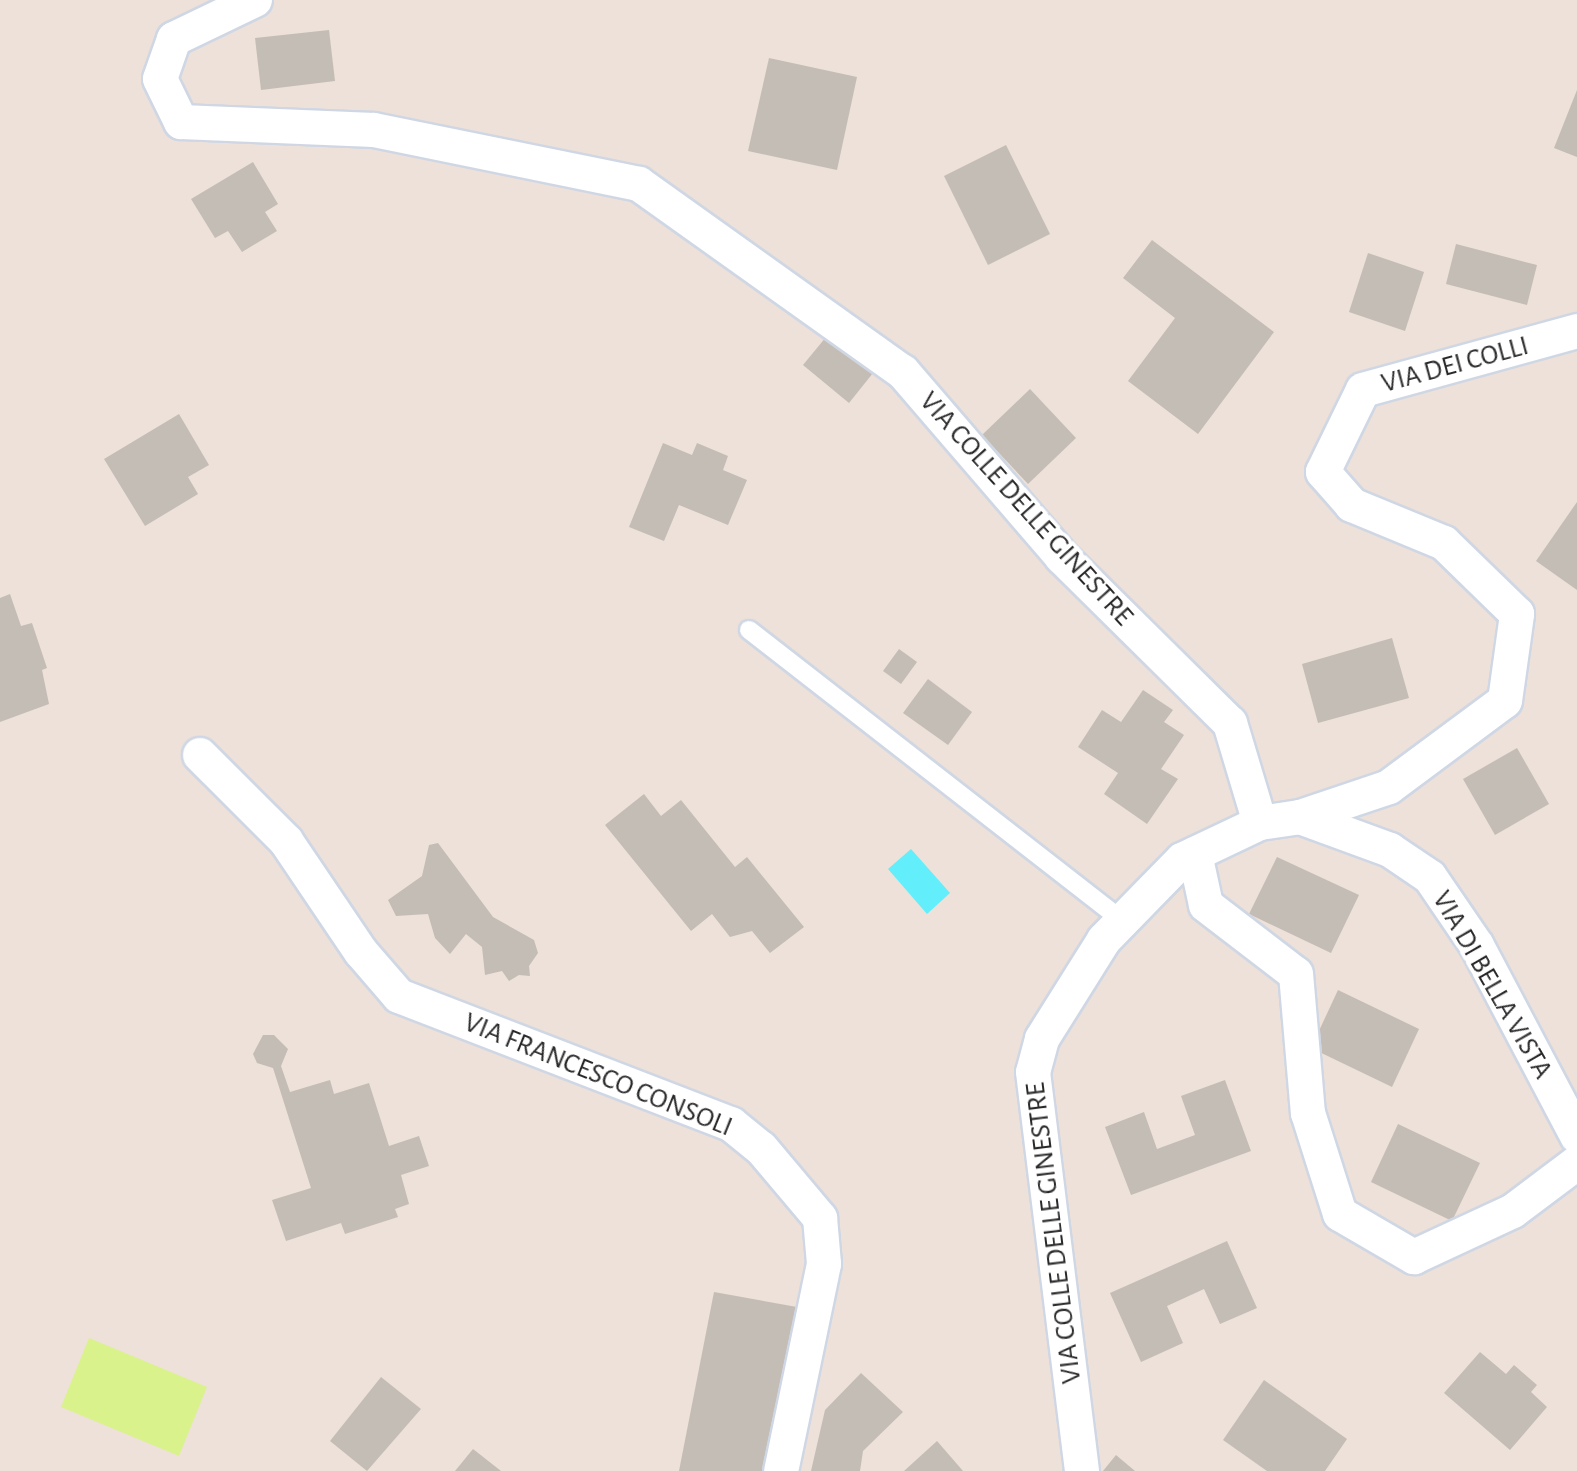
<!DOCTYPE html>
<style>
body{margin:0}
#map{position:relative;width:1577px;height:1471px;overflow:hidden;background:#ede1d9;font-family:"Alegreya Sans",sans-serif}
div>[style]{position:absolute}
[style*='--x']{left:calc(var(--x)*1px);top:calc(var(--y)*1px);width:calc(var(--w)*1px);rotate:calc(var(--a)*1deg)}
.pitch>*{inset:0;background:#d9f28b}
.water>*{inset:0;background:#62eefa}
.building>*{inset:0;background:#c4bdb5}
.roads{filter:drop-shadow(2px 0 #cfd7e4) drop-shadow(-2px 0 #cfd7e4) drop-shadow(0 2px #cfd7e4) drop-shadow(0 -2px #cfd7e4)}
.lane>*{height:18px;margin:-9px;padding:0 9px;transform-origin:9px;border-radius:9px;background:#fff}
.street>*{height:34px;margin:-17px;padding:0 17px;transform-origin:17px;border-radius:17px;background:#fff}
span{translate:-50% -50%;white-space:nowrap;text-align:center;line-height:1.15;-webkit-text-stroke:7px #fff;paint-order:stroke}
.street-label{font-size:28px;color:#292929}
</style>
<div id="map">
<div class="pitch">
<i style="clip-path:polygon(89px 1338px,207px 1387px,179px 1456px,61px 1407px)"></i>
</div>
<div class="water">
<i style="clip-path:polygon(911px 849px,950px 893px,927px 914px,888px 869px)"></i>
</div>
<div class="building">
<i style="clip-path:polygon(329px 30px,335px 81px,261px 90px,255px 38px)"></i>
<i style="clip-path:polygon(769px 58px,857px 77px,837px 170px,748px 151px)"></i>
<i style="clip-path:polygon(1577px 90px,1577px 157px,1554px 148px)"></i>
<i style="clip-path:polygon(1006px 145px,1050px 234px,988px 265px,944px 176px)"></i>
<i style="clip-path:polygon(253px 162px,278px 204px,265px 212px,277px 231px,242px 252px,228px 231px,215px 238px,191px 199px)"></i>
<i style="clip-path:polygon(1152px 240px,1274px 332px,1198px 434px,1128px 381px,1175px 318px,1123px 278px)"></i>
<i style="clip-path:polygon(1456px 244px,1537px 265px,1527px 305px,1446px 284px)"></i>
<i style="clip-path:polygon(1368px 253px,1424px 272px,1405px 331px,1349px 312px)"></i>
<i style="clip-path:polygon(831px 331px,877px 368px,849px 403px,803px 365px)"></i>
<i style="clip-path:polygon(1030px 389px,1076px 438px,1028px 484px,982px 435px)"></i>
<i style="clip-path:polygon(179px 414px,209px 465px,188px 477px,198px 494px,145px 526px,104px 459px)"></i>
<i style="clip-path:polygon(663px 443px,692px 455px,697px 443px,728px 456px,723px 470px,747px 480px,728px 525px,679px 505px,664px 541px,629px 527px)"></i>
<i style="clip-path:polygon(1577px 502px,1577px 590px,1536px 561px)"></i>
<i style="clip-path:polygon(10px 594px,21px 626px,32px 623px,47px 668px,42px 670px,49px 704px,0 722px,0 598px)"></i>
<i style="clip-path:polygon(1392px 638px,1409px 698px,1318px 723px,1302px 664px)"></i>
<i style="clip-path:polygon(899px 649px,917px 662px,901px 684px,883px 671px)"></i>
<i style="clip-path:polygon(928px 679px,972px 712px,948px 745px,903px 713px)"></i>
<i style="clip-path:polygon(1143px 690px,1173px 710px,1164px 722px,1184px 735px,1161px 769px,1178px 779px,1147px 824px,1104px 794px,1118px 773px,1078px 747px,1102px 710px,1121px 722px)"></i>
<i style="clip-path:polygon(1517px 748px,1549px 804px,1495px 835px,1463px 779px)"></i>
<i style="clip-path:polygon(644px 794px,661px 816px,681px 800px,735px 867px,747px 857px,804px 927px,770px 953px,752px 931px,730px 937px,712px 914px,691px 931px,605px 825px)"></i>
<i style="clip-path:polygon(438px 843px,493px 917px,534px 940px,538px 953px,529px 966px,530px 976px,519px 975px,509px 981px,502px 971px,485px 975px,482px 947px,466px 934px,450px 954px,435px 938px,428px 914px,396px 916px,388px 900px,422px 876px,429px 845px)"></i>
<i style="clip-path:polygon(1277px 857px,1359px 895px,1331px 953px,1249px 914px)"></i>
<i style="clip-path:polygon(1338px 990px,1419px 1029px,1392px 1087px,1311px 1048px)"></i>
<i style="clip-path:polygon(263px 1035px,274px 1035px,288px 1049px,281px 1066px,290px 1092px,330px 1080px,334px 1094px,369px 1083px,389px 1146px,419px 1136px,429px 1166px,401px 1175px,409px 1204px,395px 1209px,398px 1217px,345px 1234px,341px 1223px,286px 1241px,272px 1200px,311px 1188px,273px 1068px,257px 1063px,253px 1054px)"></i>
<i style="clip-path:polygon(1225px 1080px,1251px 1151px,1131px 1195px,1105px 1127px,1144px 1112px,1157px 1149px,1195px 1135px,1181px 1096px)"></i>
<i style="clip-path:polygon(1398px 1124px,1480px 1163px,1452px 1221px,1371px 1182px)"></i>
<i style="clip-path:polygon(1227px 1241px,1257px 1308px,1220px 1324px,1204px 1289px,1167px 1306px,1183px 1343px,1141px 1362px,1110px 1293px)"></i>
<i style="clip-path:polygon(714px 1292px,808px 1309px,777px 1471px,679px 1471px)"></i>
<i style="clip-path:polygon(1480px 1352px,1506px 1374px,1514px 1365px,1537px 1385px,1531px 1392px,1547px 1407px,1510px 1450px,1444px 1393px)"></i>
<i style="clip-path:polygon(861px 1373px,903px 1412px,863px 1451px,860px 1471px,811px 1471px,825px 1410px)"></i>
<i style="clip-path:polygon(381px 1377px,421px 1409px,367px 1471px,330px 1441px)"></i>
<i style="clip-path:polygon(1264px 1380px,1347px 1439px,1325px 1471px,1267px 1471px,1223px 1440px)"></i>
<i style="clip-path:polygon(937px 1441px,963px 1471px,904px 1471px)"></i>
<i style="clip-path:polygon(473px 1449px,501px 1471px,455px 1471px)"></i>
<i style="clip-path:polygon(1116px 1455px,1135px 1471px,1103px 1471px)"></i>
</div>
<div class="roads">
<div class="lane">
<i style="--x:749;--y:630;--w:474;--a:37.9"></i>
</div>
<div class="street">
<i style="--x:255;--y:0;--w:90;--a:154.3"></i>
<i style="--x:174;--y:39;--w:42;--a:109.3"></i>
<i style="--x:160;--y:79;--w:48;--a:64"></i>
<i style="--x:181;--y:122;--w:193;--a:2.4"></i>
<i style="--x:374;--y:130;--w:270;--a:11.5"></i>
<i style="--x:639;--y:184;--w:324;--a:35.5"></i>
<i style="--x:903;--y:372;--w:244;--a:49.3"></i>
<i style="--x:1062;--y:557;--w:236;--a:44.7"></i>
<i style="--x:1230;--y:723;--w:104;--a:73.3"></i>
<i style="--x:1260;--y:823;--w:86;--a:154.6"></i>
<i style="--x:1182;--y:860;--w:112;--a:134.3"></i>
<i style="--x:1104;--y:940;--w:117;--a:122.1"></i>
<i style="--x:1042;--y:1039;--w:34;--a:105"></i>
<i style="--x:1033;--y:1072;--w:402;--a:83"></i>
<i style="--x:200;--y:755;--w:122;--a:45"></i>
<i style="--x:286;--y:841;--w:134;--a:56"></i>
<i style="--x:361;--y:952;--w:58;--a:49.2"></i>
<i style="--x:399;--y:996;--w:356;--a:21.1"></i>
<i style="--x:731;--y:1124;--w:38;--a:39"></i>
<i style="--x:761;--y:1148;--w:92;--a:49.9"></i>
<i style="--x:820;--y:1218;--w:46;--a:85"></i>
<i style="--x:824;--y:1264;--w:211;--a:101.7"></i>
<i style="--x:1300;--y:817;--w:96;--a:20.1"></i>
<i style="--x:1390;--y:850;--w:48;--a:34"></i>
<i style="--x:1430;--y:877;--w:83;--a:55.7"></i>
<i style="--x:1477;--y:946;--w:215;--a:62.2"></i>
<i style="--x:1260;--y:823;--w:40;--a:-8.5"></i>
<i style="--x:1300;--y:817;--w:94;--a:-18.6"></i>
<i style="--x:1389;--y:787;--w:144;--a:-36.6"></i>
<i style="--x:1505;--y:701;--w:88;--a:-82.1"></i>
<i style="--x:1517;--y:614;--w:102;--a:-135.8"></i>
<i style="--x:1444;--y:543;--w:100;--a:-157.6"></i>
<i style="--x:1352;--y:505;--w:44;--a:-131.3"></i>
<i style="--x:1323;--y:472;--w:91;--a:-64"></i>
<i style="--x:1363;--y:390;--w:222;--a:-15.4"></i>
<i style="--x:1195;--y:854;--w:52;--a:77.8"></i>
<i style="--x:1206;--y:905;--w:113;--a:37.5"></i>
<i style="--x:1296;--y:974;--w:140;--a:85.1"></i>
<i style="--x:1308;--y:1113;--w:106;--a:72.4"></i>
<i style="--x:1340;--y:1214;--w:86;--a:30.2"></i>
<i style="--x:1414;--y:1257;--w:109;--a:-24.9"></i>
<i style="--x:1513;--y:1211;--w:80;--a:-36.9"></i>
</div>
</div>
<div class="street-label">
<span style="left:1455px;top:365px;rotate:-15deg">VIA DEI COLLI</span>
<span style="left:1026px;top:509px;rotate:48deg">VIA COLLE DELLE GINESTRE</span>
<span style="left:1492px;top:985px;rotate:60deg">VIA DI BELLA VISTA</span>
<span style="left:598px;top:1075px;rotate:22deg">VIA FRANCESCO CONSOLI</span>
<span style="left:1054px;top:1233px;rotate:-97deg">VIA COLLE DELLE GINESTRE</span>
</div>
</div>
